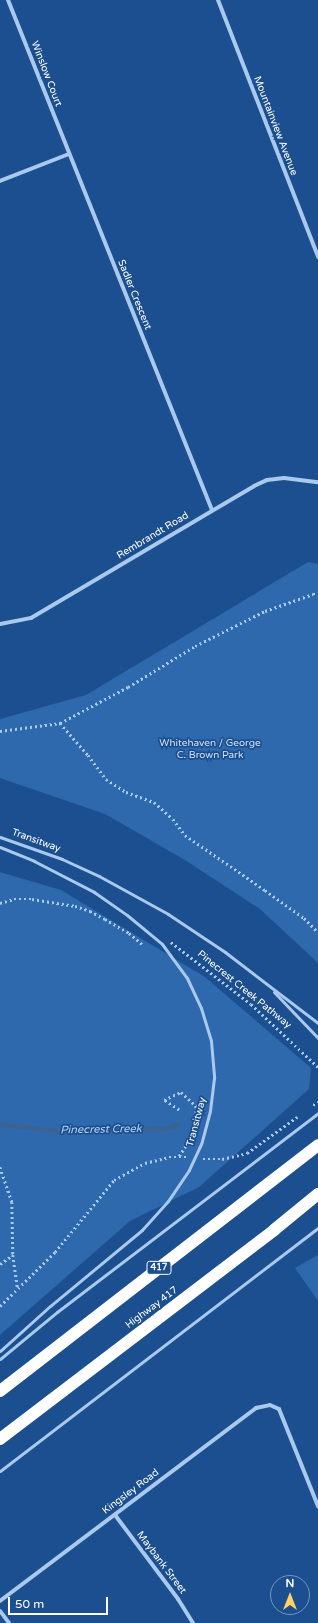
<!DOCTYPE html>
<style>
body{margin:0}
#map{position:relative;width:318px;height:1623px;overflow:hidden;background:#1b4f8f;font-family:"Varela Round",sans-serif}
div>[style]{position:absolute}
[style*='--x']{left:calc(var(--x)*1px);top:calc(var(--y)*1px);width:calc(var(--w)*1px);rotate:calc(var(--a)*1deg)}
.green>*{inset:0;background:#2e69ad}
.stream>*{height:4px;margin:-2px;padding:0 2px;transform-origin:2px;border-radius:2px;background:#3c6290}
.path>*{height:2.5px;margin-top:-1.25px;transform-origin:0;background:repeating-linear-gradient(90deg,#a9c9ee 0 2px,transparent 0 5px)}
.service>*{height:3px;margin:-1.5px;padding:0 1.5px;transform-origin:1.5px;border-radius:1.5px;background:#a9c9ee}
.minor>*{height:4px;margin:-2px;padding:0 2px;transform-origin:2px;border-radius:2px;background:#a9c9ee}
.motorway>*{height:12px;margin:-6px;padding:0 6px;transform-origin:6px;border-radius:6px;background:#fff}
span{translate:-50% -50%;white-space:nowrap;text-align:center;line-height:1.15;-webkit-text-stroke:3.5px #1b4f8f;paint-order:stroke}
.shield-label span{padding:1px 3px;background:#1b4f8f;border:1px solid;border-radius:3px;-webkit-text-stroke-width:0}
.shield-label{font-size:9px;color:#fff;font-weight:700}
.street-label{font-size:10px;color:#fff}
.park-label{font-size:10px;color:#cfe3fa}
.water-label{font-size:11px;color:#b5d3f5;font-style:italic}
.north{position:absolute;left:270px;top:1575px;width:40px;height:40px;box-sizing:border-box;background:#1b4f8f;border:1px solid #7695bc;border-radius:50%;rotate:0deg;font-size:11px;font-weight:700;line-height:16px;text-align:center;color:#fff}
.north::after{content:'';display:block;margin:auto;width:14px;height:18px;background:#ffd166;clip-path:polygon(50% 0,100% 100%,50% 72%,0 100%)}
.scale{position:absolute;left:8px;top:1597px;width:100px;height:18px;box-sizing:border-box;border:2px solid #fff;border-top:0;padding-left:5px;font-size:12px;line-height:14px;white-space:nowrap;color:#fff;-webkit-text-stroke:3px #1b4f8f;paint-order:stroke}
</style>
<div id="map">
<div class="green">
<i style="clip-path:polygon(308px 562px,318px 564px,318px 963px,260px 909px,185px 860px,105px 814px,0 778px,0 719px,86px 695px)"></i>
<i style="clip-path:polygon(0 872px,61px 890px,205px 977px,311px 1068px,309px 1089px,199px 1187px,130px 1221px,0 1335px)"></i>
<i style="clip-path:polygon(318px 1255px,318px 1301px,295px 1268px)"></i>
</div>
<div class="stream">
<i style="--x:0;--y:1124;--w:63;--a:7.4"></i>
<i style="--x:62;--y:1132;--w:102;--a:-1.7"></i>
<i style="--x:164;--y:1129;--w:15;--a:-16"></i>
</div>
<div class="path">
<i style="--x:60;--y:723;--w:77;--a:-27.9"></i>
<i style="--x:128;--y:687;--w:79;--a:-31.5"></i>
<i style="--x:195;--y:646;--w:78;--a:-26.6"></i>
<i style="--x:265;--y:611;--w:51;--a:-19.5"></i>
<i style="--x:313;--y:594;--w:5;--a:0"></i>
<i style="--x:0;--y:731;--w:61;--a:-7.6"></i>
<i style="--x:60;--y:723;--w:43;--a:48.8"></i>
<i style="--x:88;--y:755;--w:30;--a:53"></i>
<i style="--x:106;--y:779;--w:24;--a:33"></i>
<i style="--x:126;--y:792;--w:30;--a:20"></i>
<i style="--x:154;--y:802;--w:25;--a:42"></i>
<i style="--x:173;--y:819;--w:20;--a:53"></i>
<i style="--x:185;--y:835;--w:97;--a:34.5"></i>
<i style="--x:265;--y:890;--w:48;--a:35.7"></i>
<i style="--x:304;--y:918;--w:20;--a:45"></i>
<i style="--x:0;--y:903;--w:15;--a:-16"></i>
<i style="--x:14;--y:899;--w:18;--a:0"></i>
<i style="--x:32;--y:899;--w:44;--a:9.2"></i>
<i style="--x:75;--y:906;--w:16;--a:18"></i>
<i style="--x:90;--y:911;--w:17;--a:28"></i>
<i style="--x:105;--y:919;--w:28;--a:30"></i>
<i style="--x:129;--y:933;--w:17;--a:40"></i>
<i style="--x:171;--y:942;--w:101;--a:37.8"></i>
<i style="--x:251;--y:1004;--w:92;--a:43.2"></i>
<i style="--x:313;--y:1105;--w:6;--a:-31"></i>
<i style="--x:179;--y:1110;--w:18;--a:-146"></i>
<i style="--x:164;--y:1100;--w:19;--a:-25"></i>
<i style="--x:181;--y:1092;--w:21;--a:43"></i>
<i style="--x:196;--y:1106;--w:17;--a:87"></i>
<i style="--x:179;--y:1156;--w:31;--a:-57"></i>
<i style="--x:203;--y:1159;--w:19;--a:0"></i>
<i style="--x:222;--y:1159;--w:26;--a:-13"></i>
<i style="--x:247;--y:1153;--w:62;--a:-35.8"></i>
<i style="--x:0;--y:1167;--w:37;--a:71"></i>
<i style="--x:12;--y:1202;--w:53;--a:88.9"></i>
<i style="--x:13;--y:1255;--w:34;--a:82"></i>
<i style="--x:0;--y:1264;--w:16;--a:-35"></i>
<i style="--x:0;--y:1306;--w:77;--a:-44.5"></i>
<i style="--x:55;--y:1252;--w:93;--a:-50.7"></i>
<i style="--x:114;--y:1180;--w:35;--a:-29"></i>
<i style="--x:145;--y:1163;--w:25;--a:-14"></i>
<i style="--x:169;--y:1157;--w:19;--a:0"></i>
</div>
<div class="service">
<i style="--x:0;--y:837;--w:66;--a:19.5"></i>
<i style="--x:62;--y:859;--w:41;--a:24.7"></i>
<i style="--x:99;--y:876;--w:79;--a:28.8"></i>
<i style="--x:168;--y:914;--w:69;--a:33.7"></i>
<i style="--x:225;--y:952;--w:117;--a:37.4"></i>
<i style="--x:0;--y:847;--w:37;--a:22"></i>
<i style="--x:34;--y:861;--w:68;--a:27.3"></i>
<i style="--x:94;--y:892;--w:40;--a:34.9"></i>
<i style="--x:127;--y:915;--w:45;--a:39.6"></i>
<i style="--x:162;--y:944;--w:42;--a:53.7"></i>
<i style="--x:187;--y:978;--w:33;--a:65"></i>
<i style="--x:201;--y:1008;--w:34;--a:73"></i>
<i style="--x:211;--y:1041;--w:37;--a:85"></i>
<i style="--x:214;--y:1078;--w:33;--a:97"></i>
<i style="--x:210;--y:1111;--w:34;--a:105"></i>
<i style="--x:201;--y:1144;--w:29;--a:115"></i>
<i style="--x:189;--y:1170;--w:37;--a:124"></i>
<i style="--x:168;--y:1201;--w:39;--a:132"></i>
<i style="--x:142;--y:1230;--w:119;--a:140.4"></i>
<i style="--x:50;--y:1306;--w:67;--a:138"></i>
<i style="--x:274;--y:992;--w:64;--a:46.3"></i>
<i style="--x:0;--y:1359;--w:74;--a:-39.5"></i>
<i style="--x:57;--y:1312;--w:328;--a:-37.3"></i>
<i style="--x:0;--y:1471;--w:400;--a:-37.4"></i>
</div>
<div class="minor">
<i style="--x:8;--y:0;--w:549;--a:68.2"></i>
<i style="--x:218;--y:0;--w:276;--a:68.7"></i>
<i style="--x:0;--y:181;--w:74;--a:-21.4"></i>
<i style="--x:0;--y:624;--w:32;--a:-11"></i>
<i style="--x:31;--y:618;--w:259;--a:-30.6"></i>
<i style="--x:254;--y:486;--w:14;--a:-25"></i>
<i style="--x:267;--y:480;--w:17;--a:-7"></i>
<i style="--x:284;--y:478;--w:34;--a:7"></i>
<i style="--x:115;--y:1515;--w:105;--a:53.1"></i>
<i style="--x:178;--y:1599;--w:28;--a:58"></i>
<i style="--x:0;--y:1601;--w:321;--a:-37"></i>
<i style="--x:256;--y:1408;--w:14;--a:-12"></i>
<i style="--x:270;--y:1405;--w:10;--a:24"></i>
<i style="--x:279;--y:1409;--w:105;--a:68.1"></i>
<i style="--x:0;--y:1611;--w:15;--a:53"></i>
</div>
<div class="motorway">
<i style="--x:0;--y:1391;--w:402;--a:-37.7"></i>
<i style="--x:0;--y:1439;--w:345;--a:-37.3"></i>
<i style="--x:274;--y:1230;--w:57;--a:-39.3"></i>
</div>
<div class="shield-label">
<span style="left:159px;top:1268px">417</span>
</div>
<div class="street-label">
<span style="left:46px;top:74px;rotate:69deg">Winslow Court</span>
<span style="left:275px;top:126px;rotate:69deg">Mountainview Avenue</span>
<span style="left:134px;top:295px;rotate:68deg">Sadler Crescent</span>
<span style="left:153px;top:536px;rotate:-31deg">Rembrandt Road</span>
<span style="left:36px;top:841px;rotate:20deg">Transitway</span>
<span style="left:244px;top:990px;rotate:39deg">Pinecrest Creek Pathway</span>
<span style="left:197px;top:1122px;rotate:-75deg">Transitway</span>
<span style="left:152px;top:1308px;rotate:-37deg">Highway 417</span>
<span style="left:131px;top:1492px;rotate:-37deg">Kingsley Road</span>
<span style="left:161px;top:1563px;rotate:53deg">Maybank Street</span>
</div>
<div class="park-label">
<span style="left:210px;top:749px">Whitehaven / George<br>C. Brown Park</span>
</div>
<div class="water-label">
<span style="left:101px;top:1130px;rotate:-1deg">Pinecrest Creek</span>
</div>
<div class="north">N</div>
<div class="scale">50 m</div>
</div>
